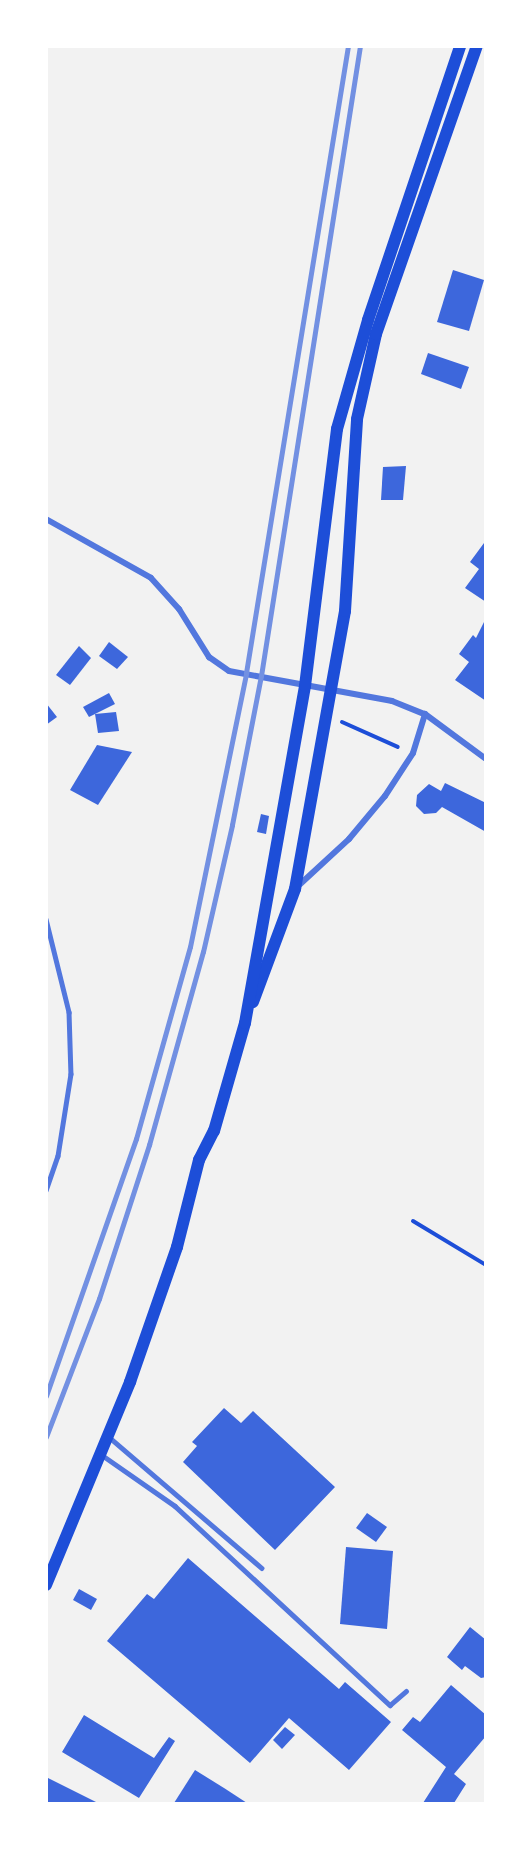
<!DOCTYPE html>
<style>
body{margin:0}
#map{position:relative;width:532px;height:1850px;overflow:hidden;background:#f2f2f2;font-family:"Exo 2",sans-serif}
div>[style]{position:absolute}
[style*='--x']{left:calc(var(--x)*1px);top:calc(var(--y)*1px);width:calc(var(--w)*1px);rotate:calc(var(--a)*1deg)}
.building>*{inset:0;background:#3d67dc}
.path>*{height:4px;margin:-2px;padding:0 2px;transform-origin:2px;border-radius:2px;background:#1d4ed8}
.service>*{height:4.5px;margin:-2.25px;padding:0 2.25px;transform-origin:2.25px;border-radius:2.25px;background:#5277de}
.minor>*{height:6px;margin:-3px;padding:0 3px;transform-origin:3px;border-radius:3px;background:#5277de}
.secondary>*{height:12px;margin:-6px;padding:0 6px;transform-origin:6px;border-radius:6px;background:#1d4ed8}
.rail>*{height:4.5px;margin:-2.25px;padding:0 2.25px;transform-origin:2.25px;border-radius:2.25px;background:#7290e2}
span{translate:-50% -50%;white-space:nowrap;text-align:center;line-height:1.15;-webkit-text-stroke:6px #fff;paint-order:stroke}
.frame{position:absolute;inset:0;border:48px solid #fff;pointer-events:none}
</style>
<div id="map">
<div class="building">
<i style="clip-path:polygon(453px 270px,484px 280px,469px 331px,437px 322px)"></i>
<i style="clip-path:polygon(428px 353px,469px 367px,461px 389px,421px 374px)"></i>
<i style="clip-path:polygon(406px 466px,403px 500px,381px 500px,383px 467px)"></i>
<i style="clip-path:polygon(484px 543px,486px 544px,486px 602px,465px 588px,479px 569px,470px 562px)"></i>
<i style="clip-path:polygon(486px 618px,486px 701px,455px 680px,469px 662px,459px 654px,473px 635px,476px 638px)"></i>
<i style="clip-path:polygon(109px 642px,128px 657px,117px 669px,99px 656px)"></i>
<i style="clip-path:polygon(79px 646px,91px 658px,70px 685px,56px 675px)"></i>
<i style="clip-path:polygon(109px 693px,115px 704px,89px 717px,83px 707px)"></i>
<i style="clip-path:polygon(46px 703px,57px 717px,46px 725px)"></i>
<i style="clip-path:polygon(116px 712px,119px 731px,98px 733px,95px 714px)"></i>
<i style="clip-path:polygon(97px 745px,132px 752px,98px 805px,70px 790px)"></i>
<i style="clip-path:polygon(445px 783px,486px 803px,486px 832px,442px 807px,436px 813px,424px 814px,416px 806px,417px 795px,429px 784px,441px 791px)"></i>
<i style="clip-path:polygon(261px 814px,269px 816px,266px 834px,257px 832px)"></i>
<i style="clip-path:polygon(224px 1408px,241px 1423px,253px 1411px,335px 1487px,275px 1550px,183px 1462px,197px 1446px,192px 1442px)"></i>
<i style="clip-path:polygon(367px 1513px,387px 1527px,376px 1542px,356px 1528px)"></i>
<i style="clip-path:polygon(346px 1547px,393px 1551px,387px 1629px,340px 1624px)"></i>
<i style="clip-path:polygon(188px 1558px,339px 1689px,345px 1682px,391px 1722px,349px 1770px,289px 1718px,250px 1763px,107px 1641px,147px 1594px,154px 1599px)"></i>
<i style="clip-path:polygon(79px 1589px,97px 1599px,91px 1610px,73px 1600px)"></i>
<i style="clip-path:polygon(470px 1627px,486px 1640px,486px 1677px,481px 1678px,465px 1666px,462px 1670px,447px 1657px)"></i>
<i style="clip-path:polygon(451px 1685px,486px 1715px,486px 1736px,454px 1774px,466px 1784px,454px 1803px,423px 1803px,446px 1767px,402px 1730px,413px 1717px,420px 1722px)"></i>
<i style="clip-path:polygon(84px 1715px,154px 1758px,169px 1737px,175px 1741px,139px 1798px,62px 1752px)"></i>
<i style="clip-path:polygon(285px 1727px,295px 1735px,282px 1749px,273px 1740px)"></i>
<i style="clip-path:polygon(195px 1770px,224px 1788px,247px 1803px,174px 1803px)"></i>
<i style="clip-path:polygon(46px 1777px,98px 1803px,46px 1803px)"></i>
</div>
<div class="path">
<i style="--x:342;--y:722;--w:61;--a:24.1"></i>
<i style="--x:413;--y:1221;--w:85;--a:31.1"></i>
</div>
<div class="service">
<i style="--x:46;--y:919;--w:96;--a:76.1"></i>
<i style="--x:69;--y:1012;--w:62;--a:88.2"></i>
<i style="--x:71;--y:1074;--w:83;--a:99"></i>
<i style="--x:58;--y:1156;--w:36;--a:109"></i>
<i style="--x:109;--y:1437;--w:201;--a:40.6"></i>
<i style="--x:102;--y:1455;--w:89;--a:34.9"></i>
<i style="--x:175;--y:1506;--w:293;--a:42.8"></i>
<i style="--x:390;--y:1705;--w:21;--a:-41"></i>
</div>
<div class="minor">
<i style="--x:46;--y:519;--w:120;--a:29.3"></i>
<i style="--x:151;--y:578;--w:42;--a:47.9"></i>
<i style="--x:179;--y:609;--w:57;--a:58"></i>
<i style="--x:209;--y:657;--w:24;--a:35"></i>
<i style="--x:229;--y:671;--w:166;--a:10.4"></i>
<i style="--x:392;--y:701;--w:35;--a:22"></i>
<i style="--x:425;--y:714;--w:76;--a:36.4"></i>
<i style="--x:297;--y:887;--w:71;--a:-42.7"></i>
<i style="--x:349;--y:839;--w:56;--a:-50.1"></i>
<i style="--x:385;--y:796;--w:51;--a:-56.9"></i>
<i style="--x:413;--y:753;--w:41;--a:-72.9"></i>
</div>
<div class="secondary">
<i style="--x:253;--y:1002;--w:121;--a:-69.6"></i>
<i style="--x:295;--y:889;--w:282;--a:-79.8"></i>
<i style="--x:345;--y:611;--w:192;--a:-86.4"></i>
<i style="--x:357;--y:419;--w:87;--a:-77.4"></i>
<i style="--x:376;--y:334;--w:305;--a:-70.7"></i>
<i style="--x:46;--y:1585;--w:220;--a:-67.5"></i>
<i style="--x:130;--y:1382;--w:143;--a:-70.8"></i>
<i style="--x:177;--y:1247;--w:90;--a:-75.8"></i>
<i style="--x:199;--y:1160;--w:33;--a:-63"></i>
<i style="--x:214;--y:1131;--w:112;--a:-74"></i>
<i style="--x:245;--y:1023;--w:342;--a:-79.9"></i>
<i style="--x:305;--y:686;--w:259;--a:-82.9"></i>
<i style="--x:337;--y:429;--w:113;--a:-74.1"></i>
<i style="--x:368;--y:320;--w:289;--a:-71.4"></i>
</div>
<div class="rail">
<i style="--x:46;--y:1396;--w:272;--a:-70.7"></i>
<i style="--x:136;--y:1139;--w:199;--a:-74.3"></i>
<i style="--x:190;--y:947;--w:280;--a:-78.4"></i>
<i style="--x:246;--y:673;--w:635;--a:-80.76"></i>
<i style="--x:46;--y:1437;--w:148;--a:-69"></i>
<i style="--x:99;--y:1299;--w:162;--a:-72"></i>
<i style="--x:149;--y:1145;--w:200;--a:-74.4"></i>
<i style="--x:203;--y:952;--w:130;--a:-77.1"></i>
<i style="--x:232;--y:825;--w:152;--a:-79"></i>
<i style="--x:261;--y:676;--w:638;--a:-81.07"></i>
</div>
<div class="frame"></div>
</div>
